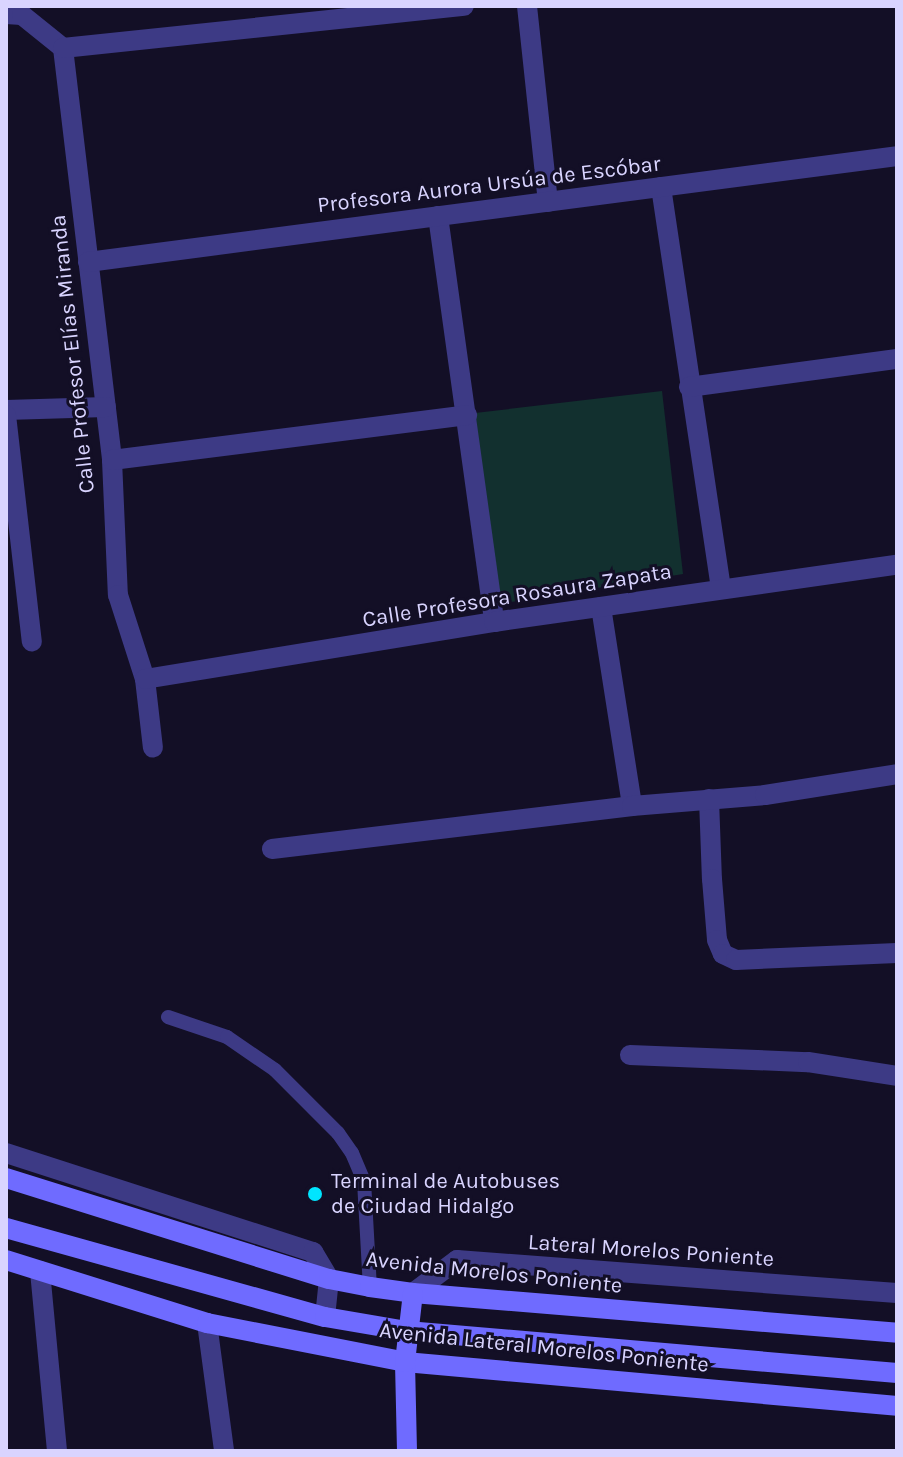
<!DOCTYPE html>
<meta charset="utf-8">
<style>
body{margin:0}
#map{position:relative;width:903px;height:1457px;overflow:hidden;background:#130f26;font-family:Karla,sans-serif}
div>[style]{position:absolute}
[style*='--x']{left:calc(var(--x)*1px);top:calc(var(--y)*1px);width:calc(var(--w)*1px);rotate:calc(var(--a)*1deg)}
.green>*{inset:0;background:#12302f}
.lane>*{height:14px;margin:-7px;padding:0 7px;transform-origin:7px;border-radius:7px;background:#3d3a85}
.street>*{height:20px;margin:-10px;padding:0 10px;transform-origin:10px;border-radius:10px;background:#3d3a85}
.secondary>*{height:20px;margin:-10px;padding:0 10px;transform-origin:10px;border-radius:10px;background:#6f6bff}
.dots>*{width:22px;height:22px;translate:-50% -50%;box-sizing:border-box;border:4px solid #130f26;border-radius:50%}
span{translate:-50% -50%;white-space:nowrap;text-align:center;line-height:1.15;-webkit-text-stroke:6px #130f26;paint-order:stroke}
.street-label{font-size:22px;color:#d9d4ff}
.poi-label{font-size:22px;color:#d9d4ff}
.left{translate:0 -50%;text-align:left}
.frame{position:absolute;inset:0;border:8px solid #d9d4ff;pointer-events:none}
</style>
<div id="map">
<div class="green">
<i style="clip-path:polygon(662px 391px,683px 574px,499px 604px,475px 413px)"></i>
</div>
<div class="lane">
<i style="--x:168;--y:1017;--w:62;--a:18.7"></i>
<i style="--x:227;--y:1037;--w:58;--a:34.5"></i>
<i style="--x:275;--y:1070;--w:89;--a:45"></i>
<i style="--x:338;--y:1133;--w:24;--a:55"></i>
<i style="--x:352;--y:1153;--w:30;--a:67"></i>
<i style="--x:364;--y:1181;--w:106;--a:86.8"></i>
</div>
<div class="street">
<i style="--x:527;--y:6;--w:197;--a:83.9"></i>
<i style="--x:6;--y:14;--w:16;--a:4"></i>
<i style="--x:22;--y:15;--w:53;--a:38.8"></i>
<i style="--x:63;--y:48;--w:415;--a:83.2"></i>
<i style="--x:112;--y:460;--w:135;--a:87.5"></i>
<i style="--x:118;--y:595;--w:88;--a:72.2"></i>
<i style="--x:145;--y:679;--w:69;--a:83.4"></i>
<i style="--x:63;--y:48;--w:403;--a:-6"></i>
<i style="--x:661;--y:187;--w:406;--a:81.5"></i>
<i style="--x:438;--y:216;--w:410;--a:82.1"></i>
<i style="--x:88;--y:262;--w:816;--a:-7.46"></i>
<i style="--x:689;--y:387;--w:210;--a:-7.7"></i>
<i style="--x:6;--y:410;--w:100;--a:-1.7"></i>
<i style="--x:6;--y:415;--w:228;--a:83.5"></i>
<i style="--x:112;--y:460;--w:358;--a:-7.2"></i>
<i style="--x:601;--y:607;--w:201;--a:81.1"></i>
<i style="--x:145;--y:679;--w:354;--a:-9.3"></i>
<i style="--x:494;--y:622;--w:407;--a:-8.1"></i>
<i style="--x:709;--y:799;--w:80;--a:87.9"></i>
<i style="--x:712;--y:879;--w:61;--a:85.3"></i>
<i style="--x:717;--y:940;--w:15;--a:67"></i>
<i style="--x:723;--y:954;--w:14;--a:25"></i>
<i style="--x:736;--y:960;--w:161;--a:-2.5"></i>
<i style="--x:272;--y:849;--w:363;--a:-6.8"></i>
<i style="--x:632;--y:806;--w:133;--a:-4.7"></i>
<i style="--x:765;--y:795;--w:134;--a:-9"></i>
<i style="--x:630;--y:1055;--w:178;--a:2.3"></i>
<i style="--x:808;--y:1062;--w:90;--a:8.9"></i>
<i style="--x:6;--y:1153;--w:323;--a:17.9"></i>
<i style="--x:313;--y:1252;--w:31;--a:59"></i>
<i style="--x:329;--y:1279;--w:38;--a:96"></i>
<i style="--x:40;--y:1271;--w:181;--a:84.6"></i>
<i style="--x:413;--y:1293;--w:55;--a:-36.9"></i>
<i style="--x:457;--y:1260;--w:441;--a:4.3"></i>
<i style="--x:207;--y:1323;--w:129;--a:82.4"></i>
</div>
<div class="secondary">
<i style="--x:6;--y:1178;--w:338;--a:17.4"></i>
<i style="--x:329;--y:1279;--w:42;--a:11"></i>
<i style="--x:370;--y:1287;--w:43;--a:7.9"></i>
<i style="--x:413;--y:1293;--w:486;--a:4.7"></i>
<i style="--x:6;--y:1228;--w:331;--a:15.6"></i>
<i style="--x:325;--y:1317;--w:83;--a:9.7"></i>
<i style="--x:407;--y:1331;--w:492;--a:4.9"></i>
<i style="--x:6;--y:1260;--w:211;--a:17.4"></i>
<i style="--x:207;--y:1323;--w:202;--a:11.1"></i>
<i style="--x:405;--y:1362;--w:494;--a:5.1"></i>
<i style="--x:407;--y:1451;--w:89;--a:-91.3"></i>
<i style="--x:405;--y:1362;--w:69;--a:-83.4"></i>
</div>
<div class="dots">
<i style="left:315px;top:1194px;background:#00e5ff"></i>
</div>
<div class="street-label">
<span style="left:489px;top:185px;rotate:-7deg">Profesora Aurora Ursúa de Escóbar</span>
<span style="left:73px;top:354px;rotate:-96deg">Calle Profesor Elías Miranda</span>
<span style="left:517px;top:596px;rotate:-9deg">Calle Profesora Rosaura Zapata</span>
<span style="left:651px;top:1251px;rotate:4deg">Lateral Morelos Poniente</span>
<span style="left:494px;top:1273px;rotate:6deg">Avenida Morelos Poniente</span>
<span style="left:544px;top:1348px;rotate:6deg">Avenida Lateral Morelos Poniente</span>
</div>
<div class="poi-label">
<span class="left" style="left:331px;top:1194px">Terminal de Autobuses<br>de Ciudad Hidalgo</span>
</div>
<div class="frame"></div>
</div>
